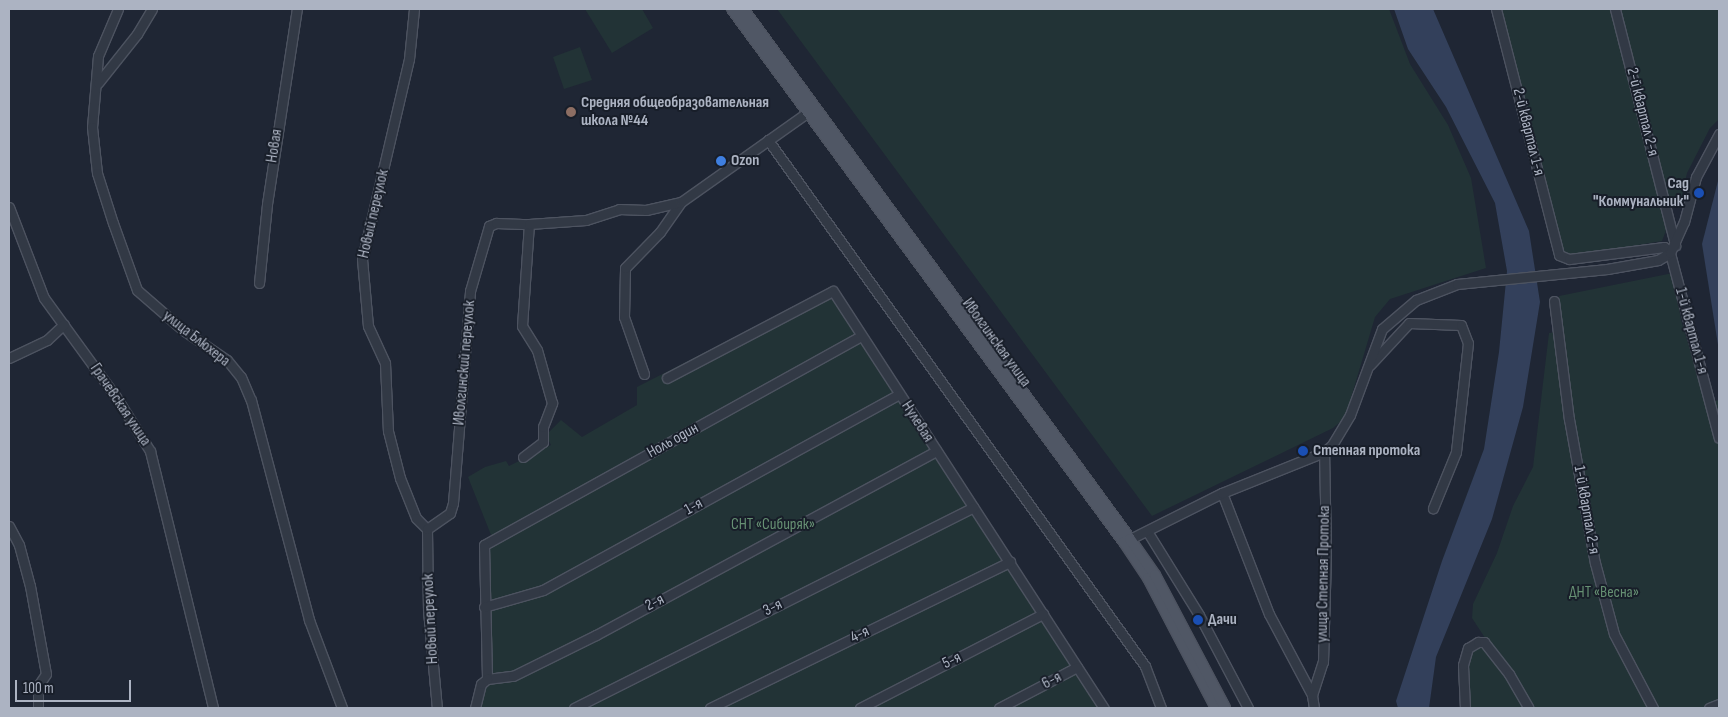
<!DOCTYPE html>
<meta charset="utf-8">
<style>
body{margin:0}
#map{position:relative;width:1728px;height:717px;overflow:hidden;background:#1f2634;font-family:"Sofia Sans Condensed",sans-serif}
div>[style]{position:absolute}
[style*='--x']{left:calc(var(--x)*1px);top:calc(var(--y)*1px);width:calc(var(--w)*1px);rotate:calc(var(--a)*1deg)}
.green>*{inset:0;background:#223336}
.water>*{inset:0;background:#33405b}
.roads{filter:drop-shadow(1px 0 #4d5360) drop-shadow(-1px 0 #4d5360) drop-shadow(0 1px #4d5360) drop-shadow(0 -1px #4d5360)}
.minor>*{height:9px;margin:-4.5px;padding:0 4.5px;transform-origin:4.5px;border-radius:4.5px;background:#323945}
.major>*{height:10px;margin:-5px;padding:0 5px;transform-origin:5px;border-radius:5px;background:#505765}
.dots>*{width:14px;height:14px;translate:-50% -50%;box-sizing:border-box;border:2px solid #181e29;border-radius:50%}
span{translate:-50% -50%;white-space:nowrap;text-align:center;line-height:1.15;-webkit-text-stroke:4px #181e29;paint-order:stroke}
.poi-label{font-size:16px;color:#acb3c2;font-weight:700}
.left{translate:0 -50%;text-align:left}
.right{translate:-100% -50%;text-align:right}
.street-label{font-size:16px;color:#acb3c2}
.park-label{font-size:16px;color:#669073}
.frame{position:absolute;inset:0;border:10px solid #acb3c2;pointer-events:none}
.scale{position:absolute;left:15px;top:680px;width:116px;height:22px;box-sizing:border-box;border:2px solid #acb3c2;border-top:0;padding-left:6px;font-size:15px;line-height:18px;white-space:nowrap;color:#acb3c2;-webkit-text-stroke:4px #181e29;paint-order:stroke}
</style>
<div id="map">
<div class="green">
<i style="clip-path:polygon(585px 9px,642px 9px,653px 28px,612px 53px)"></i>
<i style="clip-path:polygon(777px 9px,1389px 9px,1410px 64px,1448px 125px,1471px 178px,1486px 268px,1390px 299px,1375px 317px,1345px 418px,1333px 428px,1152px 516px)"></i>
<i style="clip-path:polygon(1500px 9px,1719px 9px,1719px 119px,1710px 128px,1687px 173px,1681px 201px,1663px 207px,1668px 225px,1662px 241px,1578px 255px,1566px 253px,1562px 248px)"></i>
<i style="clip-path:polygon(580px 47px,592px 80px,564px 89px,553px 57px)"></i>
<i style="clip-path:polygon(1673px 273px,1681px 320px,1706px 403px,1719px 400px,1719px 708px,1468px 708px,1466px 665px,1471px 651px,1489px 644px,1472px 618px,1473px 604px,1497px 553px,1513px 506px,1533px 467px,1549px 333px,1562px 331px,1559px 296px)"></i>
<i style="clip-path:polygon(834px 286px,1110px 708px,480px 708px,484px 684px,492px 682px,489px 549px,495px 545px,468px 477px,485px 467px,506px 461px,509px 466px,551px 445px,546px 435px,561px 420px,582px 437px,637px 405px,637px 387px)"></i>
</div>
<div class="water">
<i style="clip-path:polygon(1394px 9px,1433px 9px,1529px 231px,1540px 302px,1523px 407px,1492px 519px,1436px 657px,1429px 708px,1398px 708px,1396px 701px,1442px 561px,1484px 449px,1499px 352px,1507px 271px,1495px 203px,1446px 107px,1408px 49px)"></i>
<i style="clip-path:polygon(1719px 177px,1719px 351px,1702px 244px)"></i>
</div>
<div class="roads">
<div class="minor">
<i style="--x:118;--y:9;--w:51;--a:113.1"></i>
<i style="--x:98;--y:56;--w:71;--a:94.8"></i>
<i style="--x:92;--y:127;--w:46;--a:83.8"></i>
<i style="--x:97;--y:173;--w:52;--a:72.3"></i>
<i style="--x:113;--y:223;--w:71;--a:70.3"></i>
<i style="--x:137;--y:290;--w:61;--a:41"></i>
<i style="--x:183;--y:330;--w:53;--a:34.3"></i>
<i style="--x:227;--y:360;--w:22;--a:51"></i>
<i style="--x:241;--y:377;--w:25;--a:67"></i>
<i style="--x:251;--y:400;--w:228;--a:75.2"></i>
<i style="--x:309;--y:620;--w:94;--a:69.4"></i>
<i style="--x:414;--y:9;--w:50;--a:95.7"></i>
<i style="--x:409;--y:59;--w:205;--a:103.2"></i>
<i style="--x:362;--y:259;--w:67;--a:84.9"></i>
<i style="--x:368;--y:326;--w:41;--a:65.3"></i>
<i style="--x:385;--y:363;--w:68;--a:87.5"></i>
<i style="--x:388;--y:431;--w:49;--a:75.7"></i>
<i style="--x:400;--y:478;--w:43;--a:68.2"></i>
<i style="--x:416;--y:518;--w:16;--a:45"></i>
<i style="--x:427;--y:529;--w:81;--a:89.3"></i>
<i style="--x:428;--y:610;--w:98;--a:84.8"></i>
<i style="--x:1496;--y:9;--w:254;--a:75.6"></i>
<i style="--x:1559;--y:255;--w:11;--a:22"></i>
<i style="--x:1569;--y:259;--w:96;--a:-7.2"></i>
<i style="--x:1664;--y:247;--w:8;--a:45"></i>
<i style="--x:1670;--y:253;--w:191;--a:75.2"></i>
<i style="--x:1615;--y:9;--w:244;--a:75.7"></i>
<i style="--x:98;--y:83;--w:63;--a:-51.5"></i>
<i style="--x:137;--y:34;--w:29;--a:-59"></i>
<i style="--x:768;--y:140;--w:647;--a:54.37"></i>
<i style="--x:1145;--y:666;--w:45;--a:69.1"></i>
<i style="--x:9;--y:207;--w:97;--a:69"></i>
<i style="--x:44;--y:298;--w:122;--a:54"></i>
<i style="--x:116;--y:397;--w:64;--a:57.8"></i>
<i style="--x:150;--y:451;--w:265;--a:76.2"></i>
<i style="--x:259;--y:283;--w:79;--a:-84.2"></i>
<i style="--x:267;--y:204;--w:197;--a:-81.3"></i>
<i style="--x:1554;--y:301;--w:119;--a:82.8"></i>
<i style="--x:1569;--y:419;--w:146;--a:79.8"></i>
<i style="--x:1595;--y:563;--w:73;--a:75"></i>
<i style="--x:1614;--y:634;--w:84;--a:62.2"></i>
<i style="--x:861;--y:336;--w:431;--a:151"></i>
<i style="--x:484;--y:545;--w:134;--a:88.7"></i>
<i style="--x:487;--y:679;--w:26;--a:-7"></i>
<i style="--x:513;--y:676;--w:93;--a:-26.3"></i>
<i style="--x:596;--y:635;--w:387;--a:-28.4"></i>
<i style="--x:9;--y:358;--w:42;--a:-25.3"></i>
<i style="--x:47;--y:340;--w:23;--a:-43"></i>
<i style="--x:1370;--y:365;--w:57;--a:-47.1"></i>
<i style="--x:1409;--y:323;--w:52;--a:2.2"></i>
<i style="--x:1461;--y:325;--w:19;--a:69"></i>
<i style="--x:1468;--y:343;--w:110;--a:96.3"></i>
<i style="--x:1456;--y:452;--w:61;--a:112.3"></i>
<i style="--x:644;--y:374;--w:60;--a:-109.3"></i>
<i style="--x:624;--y:317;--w:49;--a:-88.8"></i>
<i style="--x:625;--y:268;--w:50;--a:-45.8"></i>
<i style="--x:660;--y:232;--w:37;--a:-55"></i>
<i style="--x:667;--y:378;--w:187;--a:-27.7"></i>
<i style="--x:833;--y:291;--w:497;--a:57"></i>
<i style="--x:523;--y:457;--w:25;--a:-37"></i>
<i style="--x:543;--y:442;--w:15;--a:-90"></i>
<i style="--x:543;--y:427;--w:26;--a:-69"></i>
<i style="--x:552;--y:403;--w:55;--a:-105.8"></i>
<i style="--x:537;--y:350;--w:28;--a:-122"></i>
<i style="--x:522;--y:326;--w:102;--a:-86.1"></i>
<i style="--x:1222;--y:493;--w:130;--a:68.8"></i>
<i style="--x:1269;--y:614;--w:92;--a:62"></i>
<i style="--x:9;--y:526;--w:21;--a:62"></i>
<i style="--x:19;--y:545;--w:42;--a:75"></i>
<i style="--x:30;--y:586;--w:89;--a:79.7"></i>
<i style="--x:46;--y:674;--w:14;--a:124"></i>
<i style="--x:38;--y:686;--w:22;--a:90"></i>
<i style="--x:427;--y:529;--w:28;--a:-35"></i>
<i style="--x:450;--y:513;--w:10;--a:-73"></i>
<i style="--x:453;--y:503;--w:213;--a:-85.4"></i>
<i style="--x:470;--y:291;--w:68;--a:-73.7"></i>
<i style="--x:489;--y:226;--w:8;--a:-23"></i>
<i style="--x:496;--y:223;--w:33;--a:2"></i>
<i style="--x:529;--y:224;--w:57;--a:-4"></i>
<i style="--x:586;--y:220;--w:35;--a:-18"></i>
<i style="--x:619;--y:209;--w:27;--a:2"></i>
<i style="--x:646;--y:210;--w:36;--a:-13"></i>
<i style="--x:681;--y:202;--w:156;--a:-35.3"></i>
<i style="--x:1147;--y:531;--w:99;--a:58.2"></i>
<i style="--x:1199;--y:615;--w:105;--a:62.2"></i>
<i style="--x:1130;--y:539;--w:103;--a:-26.6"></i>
<i style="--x:1222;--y:493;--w:110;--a:-21.9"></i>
<i style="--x:1324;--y:452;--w:11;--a:-41"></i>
<i style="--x:1332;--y:445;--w:35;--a:-59"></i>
<i style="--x:1350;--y:415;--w:92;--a:-69.6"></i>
<i style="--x:1382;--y:329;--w:45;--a:-40.5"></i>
<i style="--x:1416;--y:300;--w:44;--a:-21.3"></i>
<i style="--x:1457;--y:284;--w:151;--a:-5.7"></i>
<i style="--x:1607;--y:269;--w:52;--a:-10"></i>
<i style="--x:1658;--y:260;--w:14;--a:-30"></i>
<i style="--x:1670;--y:253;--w:34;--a:-66"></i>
<i style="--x:1684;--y:222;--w:47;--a:-75.1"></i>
<i style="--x:1696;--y:177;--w:49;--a:-61.9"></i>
<i style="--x:484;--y:607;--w:61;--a:-16.1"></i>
<i style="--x:543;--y:590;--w:406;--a:-28.8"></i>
<i style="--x:475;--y:708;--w:25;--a:-76"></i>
<i style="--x:481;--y:684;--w:8;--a:-40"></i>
<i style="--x:574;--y:708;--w:447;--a:-26.7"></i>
<i style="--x:710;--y:708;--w:334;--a:-26"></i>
<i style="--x:860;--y:708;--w:206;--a:-27.2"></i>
<i style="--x:999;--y:708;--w:88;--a:-27.7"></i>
<i style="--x:1314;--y:708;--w:13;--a:-99"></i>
<i style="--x:1312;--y:695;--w:35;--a:-72"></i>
<i style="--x:1323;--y:662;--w:109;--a:-88.4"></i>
<i style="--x:1326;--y:553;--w:101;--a:-91.1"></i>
<i style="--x:1465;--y:708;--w:43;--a:-92.7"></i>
<i style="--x:1463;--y:665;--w:18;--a:-74"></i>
<i style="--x:1468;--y:648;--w:12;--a:-31"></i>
<i style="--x:1478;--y:642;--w:6;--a:0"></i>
<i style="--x:1484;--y:642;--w:41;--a:52"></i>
<i style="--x:1509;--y:674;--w:39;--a:60"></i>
<i style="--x:1709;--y:708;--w:11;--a:-22"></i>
</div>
<div class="major">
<i style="--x:732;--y:9;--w:662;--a:53.67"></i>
<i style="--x:1124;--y:542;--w:43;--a:56.3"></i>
<i style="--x:1148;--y:578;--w:147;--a:62.4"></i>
<i style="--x:743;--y:9;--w:656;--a:53.86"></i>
<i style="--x:1130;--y:539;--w:44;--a:55.2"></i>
<i style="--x:1155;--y:575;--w:150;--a:62.2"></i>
</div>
</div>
<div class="dots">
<i style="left:571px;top:112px;background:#8d6e63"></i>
<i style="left:721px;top:161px;background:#3f7fe0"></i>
<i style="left:1699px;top:193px;background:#1a4fb4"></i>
<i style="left:1303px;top:451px;background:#1a4fb4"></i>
<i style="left:1198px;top:620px;background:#1a4fb4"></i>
</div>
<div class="poi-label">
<span class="left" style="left:581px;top:112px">Средняя общеобразовательная<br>школа №44</span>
<span class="left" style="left:731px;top:161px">Ozon</span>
<span class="right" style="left:1689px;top:193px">Сад<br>"Коммунальник"</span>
<span class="left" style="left:1313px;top:451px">Степная протока</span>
<span class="left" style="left:1208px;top:620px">Дачи</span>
</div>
<div class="street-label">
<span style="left:1642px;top:112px;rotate:76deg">2-й квартал 2-я</span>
<span style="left:1528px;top:132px;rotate:76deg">2-й квартал 1-я</span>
<span style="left:275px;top:146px;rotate:-81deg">Новая</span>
<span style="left:374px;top:214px;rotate:-77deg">Новый переулок</span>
<span style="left:1691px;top:331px;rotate:75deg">1-й квартал 1-я</span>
<span style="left:196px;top:339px;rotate:38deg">улица Блюхера</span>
<span style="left:996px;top:343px;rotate:54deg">Иволгинская улица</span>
<span style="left:465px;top:363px;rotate:-85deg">Иволгинский переулок</span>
<span style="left:120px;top:405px;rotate:56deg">Грачевская улица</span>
<span style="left:917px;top:422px;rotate:57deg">Нулевая</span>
<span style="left:673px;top:441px;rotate:-29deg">Ноль один</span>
<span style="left:694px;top:507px;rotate:-29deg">1-я</span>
<span style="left:1586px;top:510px;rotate:80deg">1-й квартал 2-я</span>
<span style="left:1324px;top:574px;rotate:-89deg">улица Степная Протока</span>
<span style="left:655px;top:603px;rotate:-28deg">2-я</span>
<span style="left:773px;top:608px;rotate:-27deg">3-я</span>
<span style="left:431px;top:619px;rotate:-93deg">Новый переулок</span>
<span style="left:860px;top:635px;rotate:-26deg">4-я</span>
<span style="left:952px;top:661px;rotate:-27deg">5-я</span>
<span style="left:1052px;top:681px;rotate:-28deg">6-я</span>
</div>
<div class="park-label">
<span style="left:773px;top:525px">СНТ «Сибиряк»</span>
<span style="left:1604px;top:593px">ДНТ «Весна»</span>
</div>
<div class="frame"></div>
<div class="scale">100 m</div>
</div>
